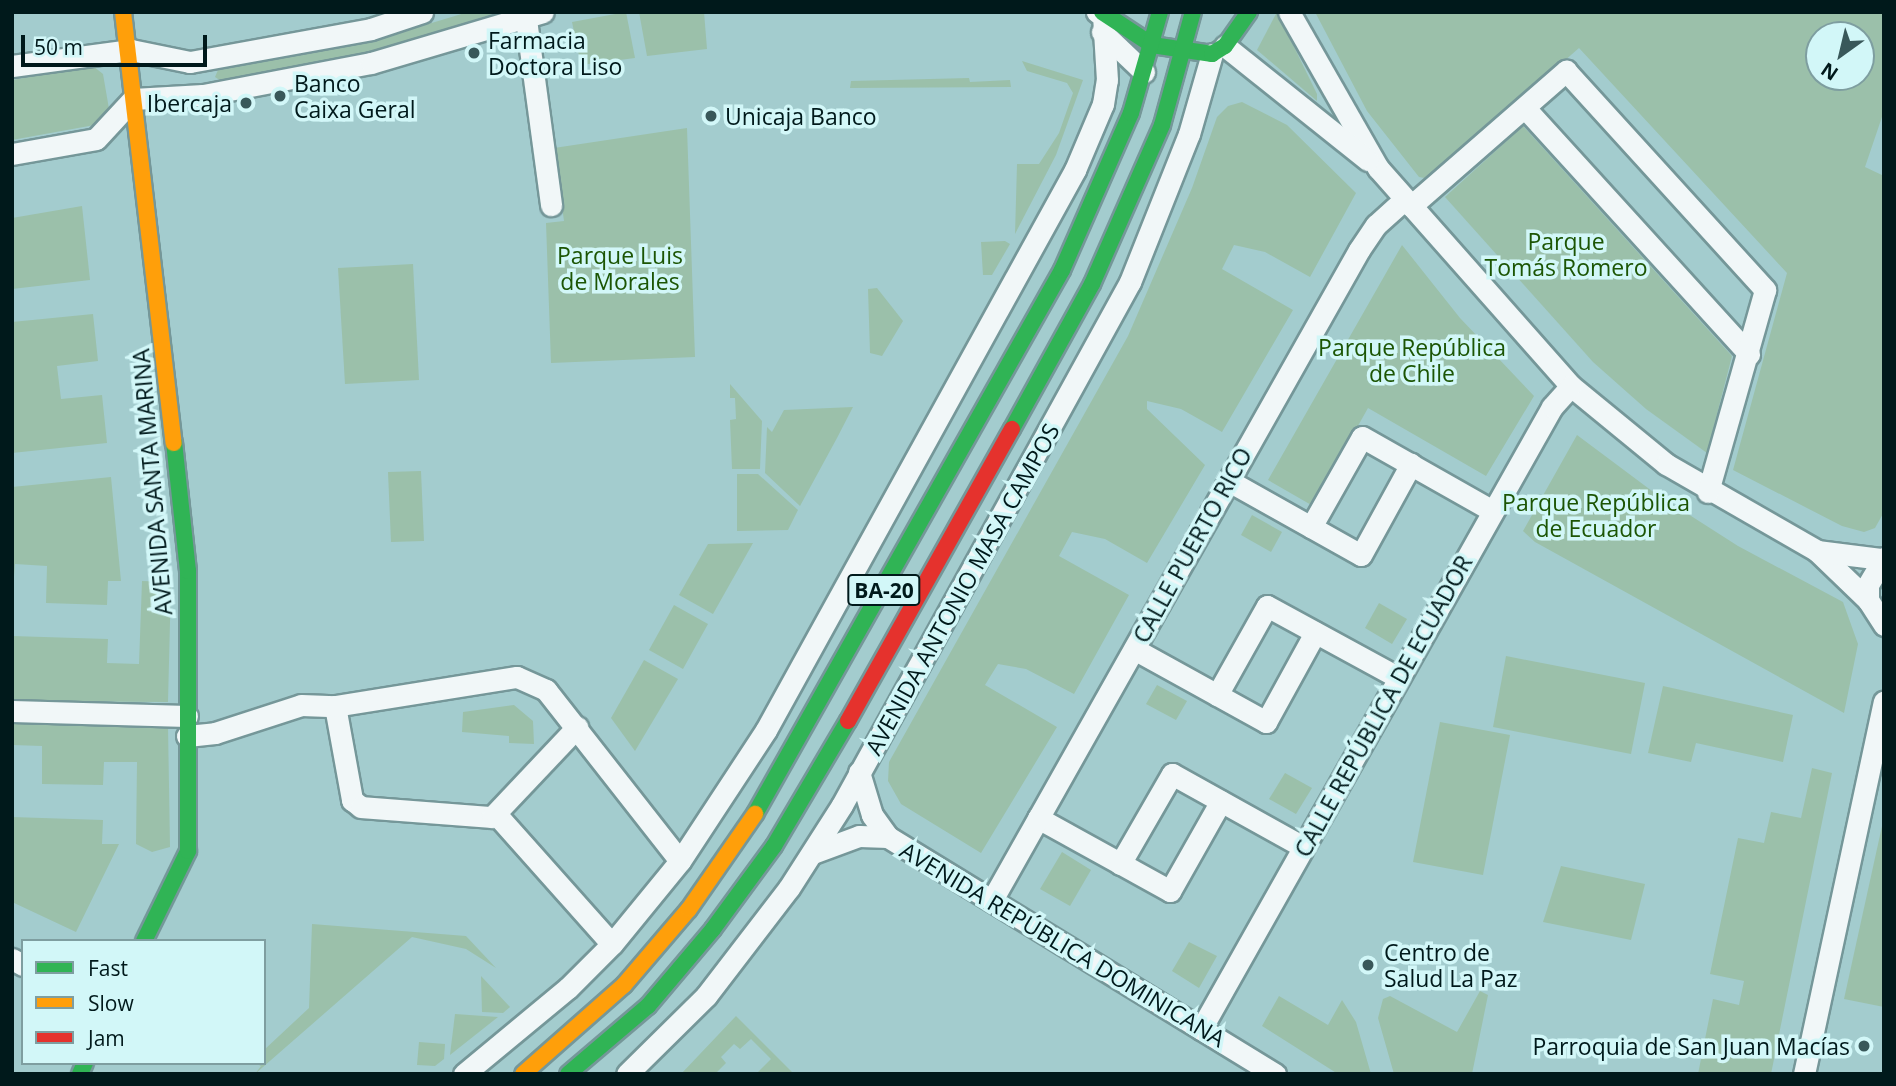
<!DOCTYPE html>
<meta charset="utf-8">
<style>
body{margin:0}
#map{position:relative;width:1896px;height:1086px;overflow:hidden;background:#a3ccce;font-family:"Open Sans",sans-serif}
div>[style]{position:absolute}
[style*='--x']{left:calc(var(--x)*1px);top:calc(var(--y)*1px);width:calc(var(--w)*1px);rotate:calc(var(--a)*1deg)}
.green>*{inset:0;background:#9bc0aa}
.roads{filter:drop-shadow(2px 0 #759799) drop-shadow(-2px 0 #759799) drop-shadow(0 2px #759799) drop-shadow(0 -2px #759799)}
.street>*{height:21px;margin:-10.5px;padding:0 10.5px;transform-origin:10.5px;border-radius:10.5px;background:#f1f7f8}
.fast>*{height:16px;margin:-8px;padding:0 8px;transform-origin:8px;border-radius:8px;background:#30b455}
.slow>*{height:16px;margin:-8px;padding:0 8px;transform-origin:8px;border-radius:8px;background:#ff9f0a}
.jam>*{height:16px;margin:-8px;padding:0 8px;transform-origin:8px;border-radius:8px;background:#e5322d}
.dots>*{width:19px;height:19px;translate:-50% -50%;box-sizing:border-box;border:4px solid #d2f7f8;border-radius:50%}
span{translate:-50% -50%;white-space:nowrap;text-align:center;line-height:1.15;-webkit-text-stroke:7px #d2f7f8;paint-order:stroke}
.shield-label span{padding:2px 5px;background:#d2f7f8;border:2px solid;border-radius:5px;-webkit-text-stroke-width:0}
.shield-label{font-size:21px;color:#00191b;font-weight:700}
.poi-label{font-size:23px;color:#00191b}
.left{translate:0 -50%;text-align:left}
.right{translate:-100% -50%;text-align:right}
.park-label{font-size:23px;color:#1c5504}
.street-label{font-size:23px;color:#00191b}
.frame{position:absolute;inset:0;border:14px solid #00191b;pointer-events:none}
.legend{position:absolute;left:21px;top:939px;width:245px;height:126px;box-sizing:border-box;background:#d2f7f8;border:2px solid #7e9ea0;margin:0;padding:9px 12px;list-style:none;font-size:21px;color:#00191b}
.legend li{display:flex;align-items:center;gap:14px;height:35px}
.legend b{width:35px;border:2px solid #7e9ea0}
.north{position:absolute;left:1805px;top:21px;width:70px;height:70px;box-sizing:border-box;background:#d2f7f8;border:2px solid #7e9ea0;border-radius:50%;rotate:214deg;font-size:19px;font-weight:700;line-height:28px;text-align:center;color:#00191b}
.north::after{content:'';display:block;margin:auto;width:24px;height:32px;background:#39585a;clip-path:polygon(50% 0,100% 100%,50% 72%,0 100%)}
.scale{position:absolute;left:21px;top:35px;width:186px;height:32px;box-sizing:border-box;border:4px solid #00191b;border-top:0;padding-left:9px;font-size:21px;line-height:24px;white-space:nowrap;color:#00191b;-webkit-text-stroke:5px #d2f7f8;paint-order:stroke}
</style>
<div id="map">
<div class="green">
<i style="clip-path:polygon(468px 12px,499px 12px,370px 53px,221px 81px,215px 77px,218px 70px,369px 42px)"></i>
<i style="clip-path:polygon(626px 12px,635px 58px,581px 65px,572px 22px)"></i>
<i style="clip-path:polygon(639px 12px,704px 12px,707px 49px,647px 56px)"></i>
<i style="clip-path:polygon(1277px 12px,1317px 94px,1317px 101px,1257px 50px)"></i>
<i style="clip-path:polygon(evenodd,1315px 12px,1884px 12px,1884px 111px,1865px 167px,1884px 176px,1884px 512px,1875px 528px,1864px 532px,1842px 526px,1733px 470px,1787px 273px,1579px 48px,1430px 179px,1419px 177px,1367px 111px,1315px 12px,1819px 35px,1861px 35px,1861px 77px,1819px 77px,1819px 35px)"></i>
<i style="clip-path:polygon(1022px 61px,1083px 80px,1056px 155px,1015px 234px,1017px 164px,1039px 164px,1059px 133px,1073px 93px,1067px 83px,1027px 71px)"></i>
<i style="clip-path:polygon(93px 66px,103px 74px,109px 109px,100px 124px,12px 140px,12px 80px)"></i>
<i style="clip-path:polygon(969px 78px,970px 82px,1010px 80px,1011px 87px,850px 88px,851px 81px)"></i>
<i style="clip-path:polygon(1242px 102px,1287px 125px,1356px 193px,1310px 277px,1265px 252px,1234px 245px,1222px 269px,1293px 310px,1222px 432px,1181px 409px,1147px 401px,1147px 409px,1205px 465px,1147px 563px,1105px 539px,1072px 532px,1059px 556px,1129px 595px,1074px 694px,1026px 669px,998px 664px,985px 685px,1057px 727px,981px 853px,901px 804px,888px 781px,889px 762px,1128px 336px,1192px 188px,1217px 117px,1228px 106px)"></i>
<i style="clip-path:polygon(1523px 126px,1732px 356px,1707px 453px,1646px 409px,1593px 362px,1445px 197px)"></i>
<i style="clip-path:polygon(687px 128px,695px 357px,551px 363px,546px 223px,564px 221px,554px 148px)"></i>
<i style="clip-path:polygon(82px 206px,90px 280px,12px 289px,12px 218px)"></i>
<i style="clip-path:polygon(1005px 241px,1010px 244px,992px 275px,983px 275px,981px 242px)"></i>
<i style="clip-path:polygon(1402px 245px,1460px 318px,1534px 396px,1486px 476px,1368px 408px,1313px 506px,1268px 480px)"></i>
<i style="clip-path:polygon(413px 264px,419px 380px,345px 384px,338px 268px)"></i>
<i style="clip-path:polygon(877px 288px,903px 321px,882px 356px,870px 353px,868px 289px)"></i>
<i style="clip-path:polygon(93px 314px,98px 361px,57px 366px,61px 399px,102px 395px,107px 443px,12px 453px,12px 322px)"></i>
<i style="clip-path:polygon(730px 384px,762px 421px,760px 469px,732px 469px,730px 420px,736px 419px,735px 398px,730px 398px)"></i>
<i style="clip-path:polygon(853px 407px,837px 438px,800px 506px,765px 473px,767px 427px,772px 432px,784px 410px)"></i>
<i style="clip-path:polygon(1577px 435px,1652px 491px,1738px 546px,1843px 602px,1858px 644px,1844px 713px,1535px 542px,1523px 531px)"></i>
<i style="clip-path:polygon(421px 471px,424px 541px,391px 542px,388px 472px)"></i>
<i style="clip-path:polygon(737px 474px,758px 474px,798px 510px,788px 530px,737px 531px)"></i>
<i style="clip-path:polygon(111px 477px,121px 581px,108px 581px,107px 605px,46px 603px,47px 566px,15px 564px,12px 602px,12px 487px)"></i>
<i style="clip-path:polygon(1252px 515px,1282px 532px,1271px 552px,1241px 535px)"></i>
<i style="clip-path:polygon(753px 543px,713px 614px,679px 595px,708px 544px)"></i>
<i style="clip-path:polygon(142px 581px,171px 582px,168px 702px,12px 701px,12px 636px,108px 639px,107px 663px,139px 664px)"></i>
<i style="clip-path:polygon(1379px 603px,1407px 619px,1392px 644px,1365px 628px)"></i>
<i style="clip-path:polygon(674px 605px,708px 624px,683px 669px,649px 650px)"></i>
<i style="clip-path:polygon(1506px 656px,1645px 683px,1631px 754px,1493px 727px)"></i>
<i style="clip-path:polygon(644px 660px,678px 679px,635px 751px,611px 718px)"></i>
<i style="clip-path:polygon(1157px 685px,1187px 701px,1176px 720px,1146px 704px)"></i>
<i style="clip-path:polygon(1663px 686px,1793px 715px,1783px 762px,1696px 743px,1691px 762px,1648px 753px)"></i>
<i style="clip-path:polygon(514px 705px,533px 721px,534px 744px,509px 743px,509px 736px,462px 732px,463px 712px)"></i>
<i style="clip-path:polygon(12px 719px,168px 725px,170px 847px,152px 852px,136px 844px,137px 762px,104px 762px,103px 785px,42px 784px,42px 746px,12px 745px)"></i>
<i style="clip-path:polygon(1440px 722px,1510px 735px,1483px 875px,1413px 862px)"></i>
<i style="clip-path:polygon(1812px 768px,1832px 773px,1771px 1074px,1698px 1074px,1713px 999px,1739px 1005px,1744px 981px,1710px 974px,1738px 838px,1764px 843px,1771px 812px,1801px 818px)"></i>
<i style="clip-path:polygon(1285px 773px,1312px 788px,1296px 814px,1269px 799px)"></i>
<i style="clip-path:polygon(12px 817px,103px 820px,102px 844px,119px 844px,76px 932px,12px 902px)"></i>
<i style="clip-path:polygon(1884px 817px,1884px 1007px,1844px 999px)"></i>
<i style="clip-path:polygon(1062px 852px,1091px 870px,1070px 906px,1040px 889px)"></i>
<i style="clip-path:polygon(1561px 866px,1645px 884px,1631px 940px,1543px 922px)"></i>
<i style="clip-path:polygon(312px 924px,466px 936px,496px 968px,466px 949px,412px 937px,255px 1074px,261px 1066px,255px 1063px,264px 1063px,264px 1050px,309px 1008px)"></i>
<i style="clip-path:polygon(1189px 942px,1217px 956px,1199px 988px,1172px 971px)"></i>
<i style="clip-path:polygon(481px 976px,510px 1007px,503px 1013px,482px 1012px)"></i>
<i style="clip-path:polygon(1480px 991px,1488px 995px,1472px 1074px,1394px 1074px,1378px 1018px,1383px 999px,1390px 996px,1457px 1032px)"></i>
<i style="clip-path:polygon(1279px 996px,1328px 1025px,1342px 1000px,1356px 1022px,1371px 1074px,1338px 1074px,1262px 1026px)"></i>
<i style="clip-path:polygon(455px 1014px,498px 1017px,450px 1055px)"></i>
<i style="clip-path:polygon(736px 1016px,794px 1074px,756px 1074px,771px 1059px,751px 1039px,740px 1049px,734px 1044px,721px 1057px,726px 1063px,715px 1074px,681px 1074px)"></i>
<i style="clip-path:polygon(419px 1042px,445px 1044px,444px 1059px,435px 1066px,417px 1065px)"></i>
</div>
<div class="roads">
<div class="street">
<i style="--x:525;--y:12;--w:195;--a:82.3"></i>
<i style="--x:1289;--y:12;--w:180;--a:60.3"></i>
<i style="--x:1378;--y:168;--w:291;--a:48.5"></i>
<i style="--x:1571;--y:386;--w:123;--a:39.4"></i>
<i style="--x:1666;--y:464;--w:174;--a:29.9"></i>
<i style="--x:1817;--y:551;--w:71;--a:43.9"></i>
<i style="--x:1102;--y:32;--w:58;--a:43.6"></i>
<i style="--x:1225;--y:46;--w:183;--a:38.6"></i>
<i style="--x:12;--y:66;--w:120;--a:-7.7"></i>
<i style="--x:131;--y:50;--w:60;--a:11.5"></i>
<i style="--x:190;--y:62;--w:184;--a:-10.3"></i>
<i style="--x:371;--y:29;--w:54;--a:-18.4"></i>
<i style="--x:1525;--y:108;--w:333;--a:47.7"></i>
<i style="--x:12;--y:154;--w:85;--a:-10.1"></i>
<i style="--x:96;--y:139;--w:54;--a:-47.2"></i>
<i style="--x:133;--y:99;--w:70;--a:-3.3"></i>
<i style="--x:203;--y:95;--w:171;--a:-10.8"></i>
<i style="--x:371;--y:63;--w:179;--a:-16.5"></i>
<i style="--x:1411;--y:206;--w:206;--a:-41.1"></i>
<i style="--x:1566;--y:71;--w:296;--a:47.7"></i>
<i style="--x:1765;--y:290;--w:210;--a:105.8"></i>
<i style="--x:1229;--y:481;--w:151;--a:29.3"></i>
<i style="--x:1361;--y:555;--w:104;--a:-61.2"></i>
<i style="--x:1311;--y:527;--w:103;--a:-60.5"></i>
<i style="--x:1362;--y:437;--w:150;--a:29.5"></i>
<i style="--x:1817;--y:551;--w:64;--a:7.1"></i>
<i style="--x:1884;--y:558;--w:31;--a:121"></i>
<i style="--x:1868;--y:585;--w:15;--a:90"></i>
<i style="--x:1868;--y:600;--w:30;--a:57"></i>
<i style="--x:1134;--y:649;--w:151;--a:28.9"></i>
<i style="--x:1266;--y:722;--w:102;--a:-61.2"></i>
<i style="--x:1217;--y:695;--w:102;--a:-60.7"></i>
<i style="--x:1267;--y:606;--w:150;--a:28.6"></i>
<i style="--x:335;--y:706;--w:96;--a:79.7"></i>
<i style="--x:352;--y:800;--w:11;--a:38"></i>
<i style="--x:361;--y:807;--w:131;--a:4.4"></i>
<i style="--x:492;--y:817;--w:124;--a:-46.6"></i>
<i style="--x:12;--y:711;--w:175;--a:1.6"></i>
<i style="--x:187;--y:736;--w:28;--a:-6"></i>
<i style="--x:215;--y:733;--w:90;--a:-18"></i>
<i style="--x:301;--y:705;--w:34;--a:2"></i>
<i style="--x:335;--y:706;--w:184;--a:-9.1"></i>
<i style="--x:517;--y:677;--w:32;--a:24"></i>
<i style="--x:546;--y:690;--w:217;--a:51.9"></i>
<i style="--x:859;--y:772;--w:45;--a:73.2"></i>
<i style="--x:872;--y:815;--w:27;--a:54"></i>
<i style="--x:496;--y:814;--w:174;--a:48.3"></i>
<i style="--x:1038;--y:818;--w:151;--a:28.9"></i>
<i style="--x:1170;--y:891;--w:103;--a:-60.5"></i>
<i style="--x:813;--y:853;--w:49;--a:-20.3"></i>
<i style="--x:859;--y:836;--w:29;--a:2"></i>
<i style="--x:888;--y:837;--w:454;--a:31.5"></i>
<i style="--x:1120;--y:864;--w:104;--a:-60"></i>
<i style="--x:1172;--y:774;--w:150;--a:29.1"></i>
<i style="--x:992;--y:900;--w:746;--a:-60.55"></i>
<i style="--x:1359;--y:250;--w:30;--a:-56"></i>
<i style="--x:1376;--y:225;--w:39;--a:-42"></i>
<i style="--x:12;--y:959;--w:13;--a:29"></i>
<i style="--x:1201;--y:1029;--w:714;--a:-60.56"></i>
<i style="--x:1552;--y:407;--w:28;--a:-48"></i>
<i style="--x:464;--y:1074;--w:135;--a:-39.6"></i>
<i style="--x:568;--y:988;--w:62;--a:-45"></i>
<i style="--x:612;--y:944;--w:107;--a:-50.7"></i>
<i style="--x:680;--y:861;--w:157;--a:-56.7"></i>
<i style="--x:766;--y:730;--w:640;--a:-61.11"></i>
<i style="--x:1075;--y:170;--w:72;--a:-67"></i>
<i style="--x:1103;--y:104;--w:24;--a:-81"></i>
<i style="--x:1107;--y:80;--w:65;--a:-93.5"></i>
<i style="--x:1103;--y:15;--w:7;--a:-153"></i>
<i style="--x:627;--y:1074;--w:111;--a:-44.6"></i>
<i style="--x:706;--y:996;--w:136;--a:-52.5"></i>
<i style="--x:789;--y:888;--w:98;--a:-57.4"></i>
<i style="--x:842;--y:805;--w:597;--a:-61.16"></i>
<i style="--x:1130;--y:282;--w:159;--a:-68.3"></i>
<i style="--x:1189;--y:134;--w:83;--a:-74"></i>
<i style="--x:1804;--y:1074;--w:381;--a:-77.9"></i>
</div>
<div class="fast">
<i style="--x:1102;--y:12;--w:60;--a:33.4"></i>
<i style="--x:1152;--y:45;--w:61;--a:8.5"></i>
<i style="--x:1212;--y:54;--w:15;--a:-32"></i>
<i style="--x:1225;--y:46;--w:42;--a:-54.8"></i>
<i style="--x:1012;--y:429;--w:166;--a:-61.1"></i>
<i style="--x:1092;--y:284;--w:174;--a:-66.2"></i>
<i style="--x:1162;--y:125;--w:117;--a:-74.7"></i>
<i style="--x:755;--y:814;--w:625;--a:-60.56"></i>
<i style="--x:1062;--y:270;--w:171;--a:-66.3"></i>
<i style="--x:1131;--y:113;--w:105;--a:-74"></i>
<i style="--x:144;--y:941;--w:100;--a:-63.9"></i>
<i style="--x:188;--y:851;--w:280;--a:-90"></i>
<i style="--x:188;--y:571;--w:129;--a:-96.2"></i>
<i style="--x:80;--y:1074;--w:12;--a:-66"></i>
<i style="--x:568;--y:1074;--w:105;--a:-40.4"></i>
<i style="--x:648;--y:1006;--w:101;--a:-49.8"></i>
<i style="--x:713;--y:929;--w:103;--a:-53.7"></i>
<i style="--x:774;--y:846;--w:145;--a:-59.4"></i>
</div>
<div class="slow">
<i style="--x:123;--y:12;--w:434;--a:83.3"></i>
<i style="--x:523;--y:1074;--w:135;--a:-41.4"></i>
<i style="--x:624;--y:985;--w:100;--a:-49.5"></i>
<i style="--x:689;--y:909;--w:116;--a:-55.2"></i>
</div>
<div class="jam">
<i style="--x:848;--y:721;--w:335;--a:-60.7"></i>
</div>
</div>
<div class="dots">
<i style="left:474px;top:53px;background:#39585a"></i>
<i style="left:280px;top:96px;background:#39585a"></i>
<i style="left:246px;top:103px;background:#39585a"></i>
<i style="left:711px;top:116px;background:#39585a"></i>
<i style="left:1368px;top:965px;background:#39585a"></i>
<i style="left:1864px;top:1046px;background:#39585a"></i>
</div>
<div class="shield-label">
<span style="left:884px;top:590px">BA-20</span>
</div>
<div class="poi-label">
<span class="left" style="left:488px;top:53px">Farmacia<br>Doctora Liso</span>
<span class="left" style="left:294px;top:96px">Banco<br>Caixa Geral</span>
<span class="right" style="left:232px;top:103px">Ibercaja</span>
<span class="left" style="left:725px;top:116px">Unicaja Banco</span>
<span class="left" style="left:1384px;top:965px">Centro de<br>Salud La Paz</span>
<span class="right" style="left:1850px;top:1046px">Parroquia de San Juan Macías</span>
</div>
<div class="park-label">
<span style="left:1566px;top:254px">Parque<br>Tomás Romero</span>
<span style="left:620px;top:268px">Parque Luis<br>de Morales</span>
<span style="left:1412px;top:360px">Parque República<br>de Chile</span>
<span style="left:1596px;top:515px">Parque República<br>de Ecuador</span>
</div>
<div class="street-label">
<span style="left:152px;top:482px;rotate:-95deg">AVENIDA SANTA MARINA</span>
<span style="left:1192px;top:545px;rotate:-61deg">CALLE PUERTO RICO</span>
<span style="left:962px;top:589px;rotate:-61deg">AVENIDA ANTONIO MASA CAMPOS</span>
<span style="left:1383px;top:706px;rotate:-61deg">CALLE REPÚBLICA DE ECUADOR</span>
<span style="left:1063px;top:944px;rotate:31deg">AVENIDA REPÚBLICA DOMINICANA</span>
</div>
<div class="frame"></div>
<ul class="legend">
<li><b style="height:9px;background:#30b455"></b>Fast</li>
<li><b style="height:9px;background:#ff9f0a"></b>Slow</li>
<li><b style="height:9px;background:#e5322d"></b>Jam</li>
</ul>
<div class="north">N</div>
<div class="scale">50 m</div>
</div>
